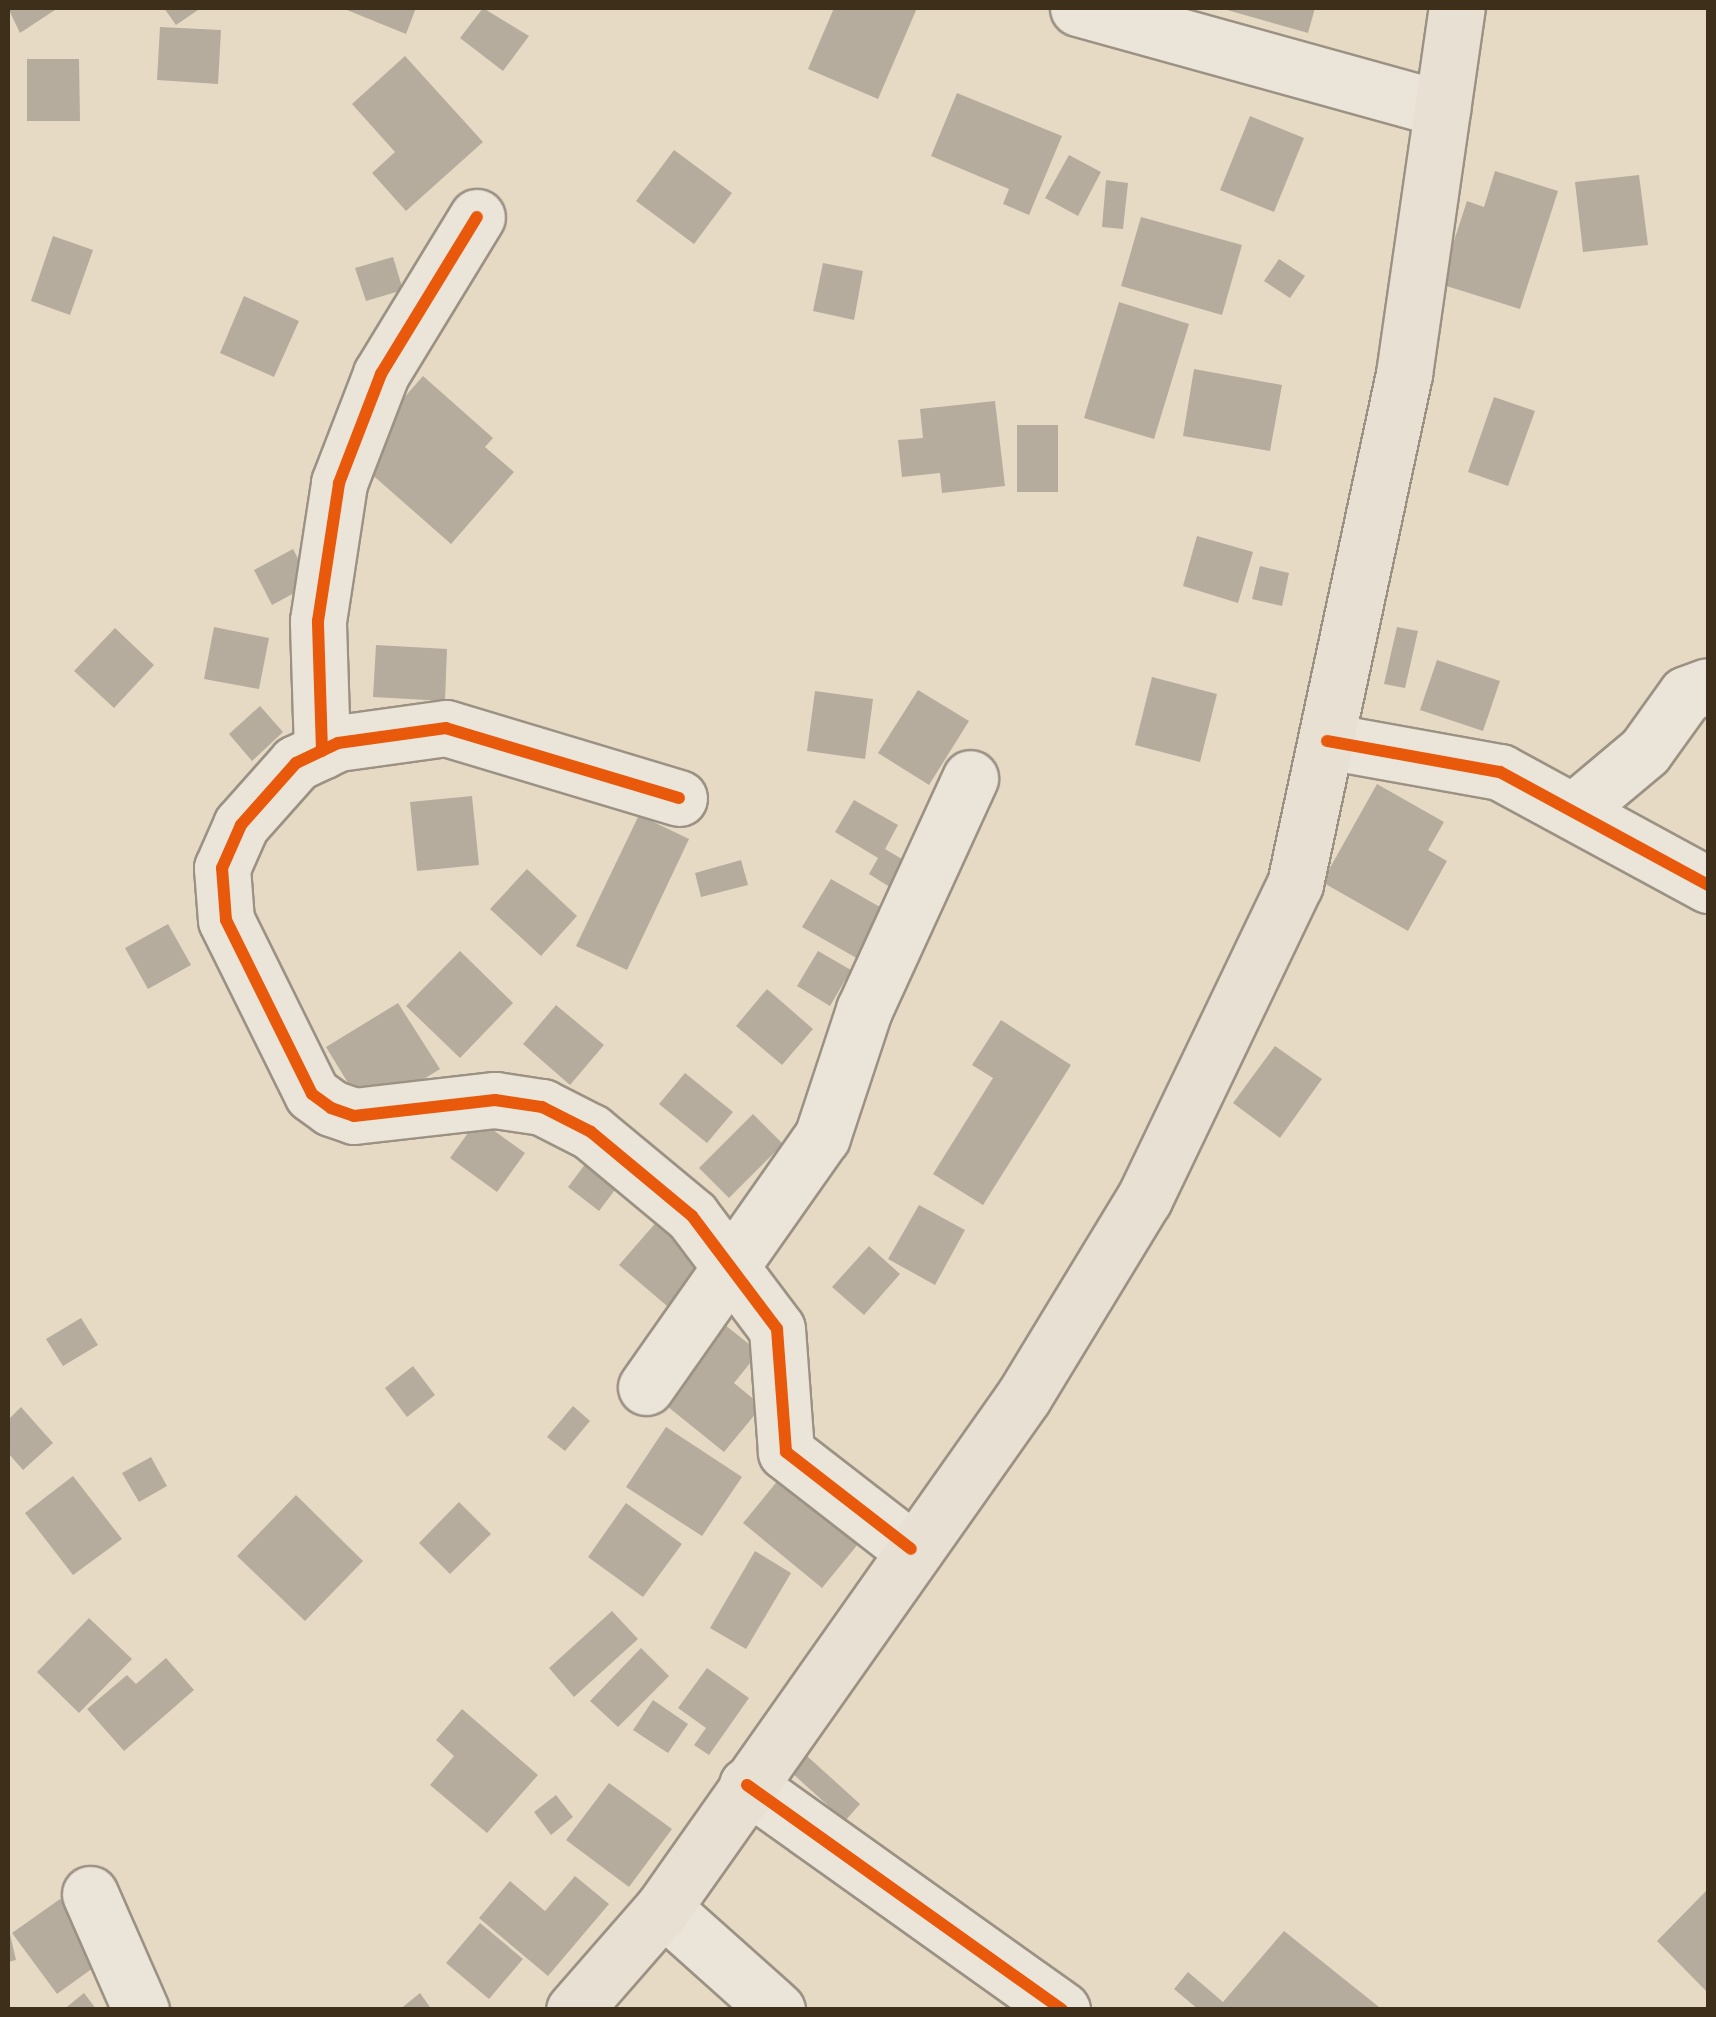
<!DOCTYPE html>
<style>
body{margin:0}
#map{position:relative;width:1716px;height:2017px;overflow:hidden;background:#e7dac5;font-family:"IM FELL Great Primer",serif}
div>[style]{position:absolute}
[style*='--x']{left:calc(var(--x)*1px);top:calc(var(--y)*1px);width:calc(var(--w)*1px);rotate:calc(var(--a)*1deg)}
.building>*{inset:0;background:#b6ac9d}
.roads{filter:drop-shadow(2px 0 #9c9284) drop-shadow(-2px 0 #9c9284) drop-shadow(0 2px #9c9284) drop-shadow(0 -2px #9c9284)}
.minor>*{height:55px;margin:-27.5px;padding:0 27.5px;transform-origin:27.5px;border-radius:27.5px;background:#ebe4d9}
.major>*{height:55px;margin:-27.5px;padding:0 27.5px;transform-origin:27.5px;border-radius:27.5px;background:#e8e0d3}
.cycleway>*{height:12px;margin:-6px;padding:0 6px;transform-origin:6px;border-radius:6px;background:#e8590c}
span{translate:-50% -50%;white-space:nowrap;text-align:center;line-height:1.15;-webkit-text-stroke:10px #f9e9d0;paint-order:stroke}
.frame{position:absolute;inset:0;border:10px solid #3e2f1a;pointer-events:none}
</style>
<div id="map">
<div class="building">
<i style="clip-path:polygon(8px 8px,58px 8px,20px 33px)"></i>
<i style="clip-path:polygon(164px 8px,201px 8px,176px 25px)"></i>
<i style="clip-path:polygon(342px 8px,416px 8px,406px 34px)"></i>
<i style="clip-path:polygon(483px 8px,529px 36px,503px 71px,460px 38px)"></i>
<i style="clip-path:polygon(834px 8px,917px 8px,878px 99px,808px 69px)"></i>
<i style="clip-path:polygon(1220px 8px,1315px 8px,1308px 33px)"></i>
<i style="clip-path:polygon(160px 27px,221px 30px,218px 84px,157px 80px)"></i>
<i style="clip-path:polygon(405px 56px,483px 142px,406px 211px,372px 173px,395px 152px,352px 104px)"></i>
<i style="clip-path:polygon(27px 59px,79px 59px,80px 121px,27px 121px)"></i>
<i style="clip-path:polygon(957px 93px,1062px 136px,1029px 215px,1003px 204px,1009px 189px,931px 156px)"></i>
<i style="clip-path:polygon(1250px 116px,1304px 138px,1274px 212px,1220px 190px)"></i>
<i style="clip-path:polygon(674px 150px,732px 193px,694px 244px,636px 201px)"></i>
<i style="clip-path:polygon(1069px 155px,1101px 172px,1078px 216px,1045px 198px)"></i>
<i style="clip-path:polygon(1495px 171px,1558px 191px,1520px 309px,1440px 284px,1467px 201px,1484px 207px)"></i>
<i style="clip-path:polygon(1639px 175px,1648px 245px,1583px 252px,1575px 182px)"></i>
<i style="clip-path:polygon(1106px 180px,1128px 183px,1123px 229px,1102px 227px)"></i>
<i style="clip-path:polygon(1141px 217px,1242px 245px,1222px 315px,1121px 286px)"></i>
<i style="clip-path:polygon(53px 236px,93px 250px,70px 315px,31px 301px)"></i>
<i style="clip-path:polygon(393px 257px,403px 290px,366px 301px,355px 268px)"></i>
<i style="clip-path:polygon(1279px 259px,1305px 276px,1290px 298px,1264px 281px)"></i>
<i style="clip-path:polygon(823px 263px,863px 271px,854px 320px,813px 311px)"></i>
<i style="clip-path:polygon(244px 296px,299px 321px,274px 377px,220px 353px)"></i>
<i style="clip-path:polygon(1119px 302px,1189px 324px,1154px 439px,1084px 418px)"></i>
<i style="clip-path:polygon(1194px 369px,1282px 385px,1270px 451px,1183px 436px)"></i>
<i style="clip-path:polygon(423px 376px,493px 438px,485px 447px,514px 472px,451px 544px,352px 457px)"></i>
<i style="clip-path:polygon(1494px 397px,1535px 411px,1508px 486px,1468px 472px)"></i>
<i style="clip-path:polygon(995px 401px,1005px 486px,942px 493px,940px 473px,902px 477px,898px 440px,923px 438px,920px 409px)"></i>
<i style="clip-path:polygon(1017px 425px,1058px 425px,1058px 492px,1017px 492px)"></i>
<i style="clip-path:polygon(1197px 536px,1253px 552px,1238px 603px,1183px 586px)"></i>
<i style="clip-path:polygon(293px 549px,311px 584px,272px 605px,254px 570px)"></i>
<i style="clip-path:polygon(1260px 566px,1289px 573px,1282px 606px,1252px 599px)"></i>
<i style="clip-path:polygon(214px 627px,269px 638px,259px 689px,204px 679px)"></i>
<i style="clip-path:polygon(1397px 627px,1418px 631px,1405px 688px,1384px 684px)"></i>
<i style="clip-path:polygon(115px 628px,154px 665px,114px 708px,74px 671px)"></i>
<i style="clip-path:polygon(376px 645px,447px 649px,445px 701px,373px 697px)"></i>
<i style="clip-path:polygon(1437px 660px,1500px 681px,1483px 731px,1420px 710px)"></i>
<i style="clip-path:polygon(1152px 677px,1217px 694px,1200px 762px,1135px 745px)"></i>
<i style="clip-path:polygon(918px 690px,969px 721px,929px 785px,878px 753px)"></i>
<i style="clip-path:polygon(815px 691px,873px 699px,865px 759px,807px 751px)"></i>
<i style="clip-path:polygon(260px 706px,283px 732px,252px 761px,229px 734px)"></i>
<i style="clip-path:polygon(1377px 784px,1444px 822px,1428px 850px,1447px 861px,1408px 931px,1322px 882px)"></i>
<i style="clip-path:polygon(472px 796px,479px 865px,417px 871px,410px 802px)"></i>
<i style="clip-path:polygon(854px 800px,898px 825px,885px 849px,917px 868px,901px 894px,869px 874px,878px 858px,835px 832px)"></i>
<i style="clip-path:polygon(639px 815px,689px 839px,627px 970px,576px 946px)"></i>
<i style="clip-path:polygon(741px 860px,748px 885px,701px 897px,695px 873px)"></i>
<i style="clip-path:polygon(527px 869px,577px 916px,541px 956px,490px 909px)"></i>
<i style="clip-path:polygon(831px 879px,887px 911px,860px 960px,802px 927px)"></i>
<i style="clip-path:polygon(168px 924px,191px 965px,148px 989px,125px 948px)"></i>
<i style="clip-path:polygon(460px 951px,513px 1003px,460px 1058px,406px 1006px)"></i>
<i style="clip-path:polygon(818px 951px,851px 970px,830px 1006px,797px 986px)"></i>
<i style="clip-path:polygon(767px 989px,813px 1029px,782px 1065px,736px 1026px)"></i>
<i style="clip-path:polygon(398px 1003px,440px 1069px,367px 1114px,326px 1047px)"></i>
<i style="clip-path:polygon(556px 1005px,604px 1045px,570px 1085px,523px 1044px)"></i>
<i style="clip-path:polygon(1001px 1020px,1071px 1065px,983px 1205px,933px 1174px,993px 1078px,972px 1065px)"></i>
<i style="clip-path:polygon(1275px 1046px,1322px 1079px,1280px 1138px,1233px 1103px)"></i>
<i style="clip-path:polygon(685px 1073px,733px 1112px,707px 1143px,659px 1104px)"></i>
<i style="clip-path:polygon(753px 1114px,783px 1144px,729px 1198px,699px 1168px)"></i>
<i style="clip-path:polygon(478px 1119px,525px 1153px,497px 1192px,450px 1158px)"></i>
<i style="clip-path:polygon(595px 1151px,627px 1174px,599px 1211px,568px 1187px)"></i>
<i style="clip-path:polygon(919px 1205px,965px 1230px,935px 1285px,888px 1259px)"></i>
<i style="clip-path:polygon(659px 1219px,707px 1260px,667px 1306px,619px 1265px)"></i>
<i style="clip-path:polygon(869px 1246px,900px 1274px,864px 1315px,832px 1287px)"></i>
<i style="clip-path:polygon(715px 1317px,759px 1352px,734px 1383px,762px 1406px,724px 1452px,652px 1394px)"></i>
<i style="clip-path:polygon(81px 1318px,98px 1345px,63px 1366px,46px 1339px)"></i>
<i style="clip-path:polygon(413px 1366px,435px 1395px,407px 1417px,385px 1388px)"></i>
<i style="clip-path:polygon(573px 1406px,590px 1421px,565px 1451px,547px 1437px)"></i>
<i style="clip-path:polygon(21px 1407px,53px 1443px,23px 1470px,8px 1453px,8px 1420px)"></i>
<i style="clip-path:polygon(666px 1427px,742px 1477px,702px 1536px,626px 1487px)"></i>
<i style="clip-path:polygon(151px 1457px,167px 1486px,139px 1502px,122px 1473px)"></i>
<i style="clip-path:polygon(784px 1473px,863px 1538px,822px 1588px,743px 1523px)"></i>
<i style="clip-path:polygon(73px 1476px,122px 1539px,73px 1575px,25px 1513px)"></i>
<i style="clip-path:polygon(296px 1495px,363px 1561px,305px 1621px,237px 1556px)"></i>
<i style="clip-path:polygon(459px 1502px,491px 1534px,450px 1574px,419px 1543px)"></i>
<i style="clip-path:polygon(626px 1503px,682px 1544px,643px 1597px,588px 1557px)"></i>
<i style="clip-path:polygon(755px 1551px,791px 1573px,746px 1649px,710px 1628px)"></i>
<i style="clip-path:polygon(612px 1611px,638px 1639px,574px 1697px,549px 1668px)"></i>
<i style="clip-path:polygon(89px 1618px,132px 1659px,79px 1713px,37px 1672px)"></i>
<i style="clip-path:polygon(641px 1648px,669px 1676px,618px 1727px,590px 1701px)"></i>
<i style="clip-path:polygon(166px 1658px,194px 1690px,124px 1751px,87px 1709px,127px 1675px,136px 1684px)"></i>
<i style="clip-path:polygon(707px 1668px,749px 1698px,709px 1755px,694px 1745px,706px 1728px,678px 1708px)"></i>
<i style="clip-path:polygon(653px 1700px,688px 1724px,668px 1753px,633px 1730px)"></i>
<i style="clip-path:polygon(462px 1709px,538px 1775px,487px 1833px,430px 1785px,454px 1756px,436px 1740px)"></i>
<i style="clip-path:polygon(807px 1756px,860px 1804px,845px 1821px,792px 1773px)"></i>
<i style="clip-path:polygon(609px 1783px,672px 1829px,629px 1887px,566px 1840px)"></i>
<i style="clip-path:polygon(556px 1795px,573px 1817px,551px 1835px,534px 1812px)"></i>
<i style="clip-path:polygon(575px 1876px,609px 1904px,548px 1976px,479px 1918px,510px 1881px,545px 1911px)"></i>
<i style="clip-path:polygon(1706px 1891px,1708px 1894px,1708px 1993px,1657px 1941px)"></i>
<i style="clip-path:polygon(60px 1899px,104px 1960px,57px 1994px,12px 1933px)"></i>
<i style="clip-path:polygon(480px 1923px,523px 1959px,489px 1999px,446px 1963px)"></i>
<i style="clip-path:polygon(8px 1926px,16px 1960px,8px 1962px)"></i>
<i style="clip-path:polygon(1284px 1931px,1379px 2007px,1199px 2010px,1174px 1989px,1188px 1972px,1223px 2002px)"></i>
<i style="clip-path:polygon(84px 1993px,97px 2010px,63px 2010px)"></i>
<i style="clip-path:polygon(420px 1993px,432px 2010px,399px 2010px)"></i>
</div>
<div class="roads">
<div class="minor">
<i style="--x:1078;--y:8;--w:378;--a:15.5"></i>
<i style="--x:1327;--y:741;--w:176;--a:10.2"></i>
<i style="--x:1500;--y:772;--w:237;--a:28.5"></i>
<i style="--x:322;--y:751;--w:130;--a:-91.8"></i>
<i style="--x:318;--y:621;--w:140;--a:-81.3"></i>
<i style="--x:339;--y:483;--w:117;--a:-68.9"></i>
<i style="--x:381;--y:374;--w:184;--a:-58.6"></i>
<i style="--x:679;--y:798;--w:243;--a:-163.3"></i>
<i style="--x:446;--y:728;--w:109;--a:172.1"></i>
<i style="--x:338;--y:743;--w:47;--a:154.5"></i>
<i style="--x:296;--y:763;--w:83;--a:131.6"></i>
<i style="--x:241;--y:825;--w:47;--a:113.8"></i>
<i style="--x:222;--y:868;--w:52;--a:85.6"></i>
<i style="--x:226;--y:920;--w:194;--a:63.7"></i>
<i style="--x:312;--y:1094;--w:24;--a:36"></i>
<i style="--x:331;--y:1108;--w:24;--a:19"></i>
<i style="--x:354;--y:1116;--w:142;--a:-6.5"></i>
<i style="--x:495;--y:1100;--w:48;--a:8.5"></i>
<i style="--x:542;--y:1107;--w:55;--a:27"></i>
<i style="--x:591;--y:1132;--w:131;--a:39.7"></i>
<i style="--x:692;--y:1216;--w:141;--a:53"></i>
<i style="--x:777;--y:1329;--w:123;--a:85.8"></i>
<i style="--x:786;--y:1452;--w:158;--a:37.8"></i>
<i style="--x:1576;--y:809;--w:90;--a:-40"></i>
<i style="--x:1645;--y:751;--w:70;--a:-54.3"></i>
<i style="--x:1686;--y:694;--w:23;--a:-20"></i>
<i style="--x:646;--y:1387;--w:306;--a:-54.9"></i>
<i style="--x:822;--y:1137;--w:134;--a:-71.7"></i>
<i style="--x:864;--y:1010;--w:255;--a:-65.4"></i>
<i style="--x:747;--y:1785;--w:387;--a:35.5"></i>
<i style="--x:90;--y:1894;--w:127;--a:66.3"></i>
<i style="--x:663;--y:1908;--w:153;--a:41.8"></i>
</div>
<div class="major">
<i style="--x:574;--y:2010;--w:135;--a:-48.9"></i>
<i style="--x:663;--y:1908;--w:626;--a:-54.81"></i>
<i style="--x:1024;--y:1396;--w:231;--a:-58.7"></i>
<i style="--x:1144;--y:1199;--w:349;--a:-64.4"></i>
<i style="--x:1295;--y:884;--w:522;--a:-77.94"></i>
<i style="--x:1404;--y:374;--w:370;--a:-81.8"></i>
</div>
</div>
<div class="cycleway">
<i style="--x:1327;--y:741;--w:176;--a:10.2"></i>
<i style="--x:1500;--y:772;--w:237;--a:28.5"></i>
<i style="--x:322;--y:751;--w:130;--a:-91.8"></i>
<i style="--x:318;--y:621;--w:140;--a:-81.3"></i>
<i style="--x:339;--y:483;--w:117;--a:-68.9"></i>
<i style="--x:381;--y:374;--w:184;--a:-58.6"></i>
<i style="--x:679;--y:798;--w:243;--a:-163.3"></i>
<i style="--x:446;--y:728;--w:109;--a:172.1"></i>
<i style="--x:338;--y:743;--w:47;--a:154.5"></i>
<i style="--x:296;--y:763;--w:83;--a:131.6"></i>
<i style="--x:241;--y:825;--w:47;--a:113.8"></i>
<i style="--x:222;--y:868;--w:52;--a:85.6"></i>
<i style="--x:226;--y:920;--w:194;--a:63.7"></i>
<i style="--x:312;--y:1094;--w:24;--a:36"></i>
<i style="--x:331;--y:1108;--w:24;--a:19"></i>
<i style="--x:354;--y:1116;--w:142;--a:-6.5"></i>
<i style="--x:495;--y:1100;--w:48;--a:8.5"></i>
<i style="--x:542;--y:1107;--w:55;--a:27"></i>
<i style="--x:591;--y:1132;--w:131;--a:39.7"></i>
<i style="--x:692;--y:1216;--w:141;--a:53"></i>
<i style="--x:777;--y:1329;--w:123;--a:85.8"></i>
<i style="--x:786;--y:1452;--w:158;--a:37.8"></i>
<i style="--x:747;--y:1785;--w:387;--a:35.5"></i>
</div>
<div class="frame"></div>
</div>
